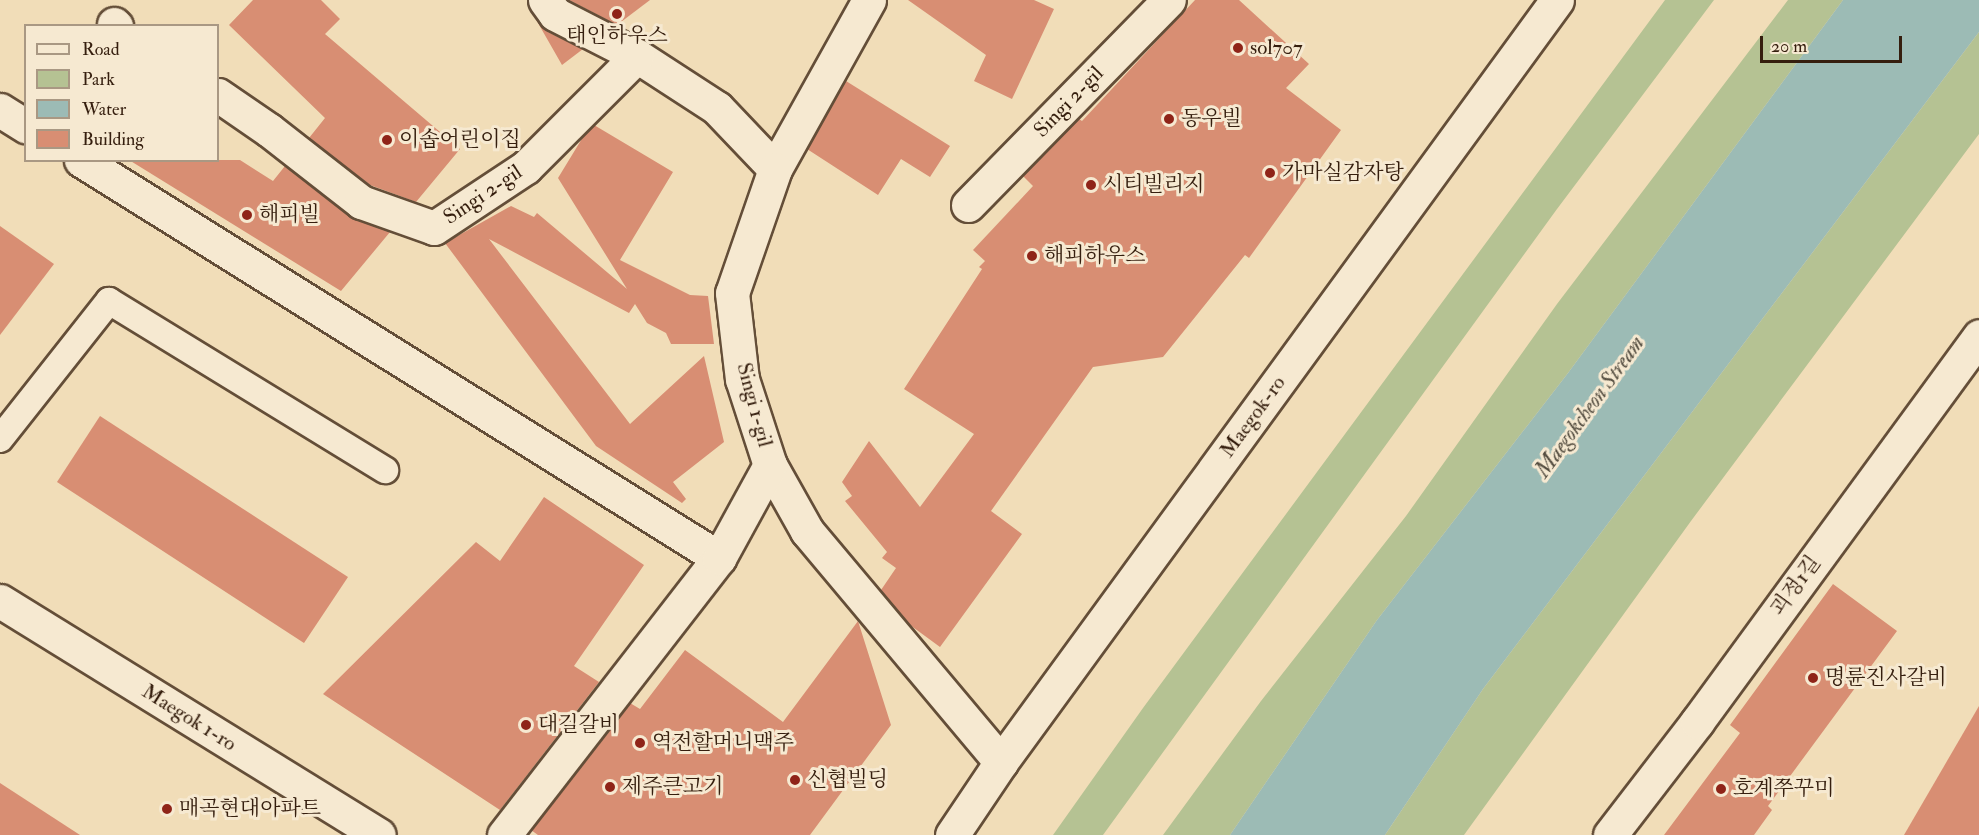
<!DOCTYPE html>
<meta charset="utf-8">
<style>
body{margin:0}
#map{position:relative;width:1979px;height:835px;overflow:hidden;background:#f1ddb8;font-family:"IM FELL Double Pica","Noto Serif KR",serif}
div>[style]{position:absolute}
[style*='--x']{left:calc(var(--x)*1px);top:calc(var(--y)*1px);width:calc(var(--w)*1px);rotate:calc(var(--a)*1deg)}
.green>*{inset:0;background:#b5c293}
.water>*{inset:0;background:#9cbbb5}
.building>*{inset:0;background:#d88e73}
.roads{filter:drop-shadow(2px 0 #644e38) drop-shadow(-2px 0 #644e38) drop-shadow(0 2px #644e38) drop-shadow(0 -2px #644e38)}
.service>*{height:26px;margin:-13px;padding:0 13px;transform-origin:13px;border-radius:13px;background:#f6e9d1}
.minor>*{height:33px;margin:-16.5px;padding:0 16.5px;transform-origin:16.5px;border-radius:16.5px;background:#f6e9d1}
.tertiary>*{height:33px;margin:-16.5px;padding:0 16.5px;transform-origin:16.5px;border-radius:16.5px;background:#f6e9d1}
.dots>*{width:16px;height:16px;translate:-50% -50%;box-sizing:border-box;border:3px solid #f6e9d1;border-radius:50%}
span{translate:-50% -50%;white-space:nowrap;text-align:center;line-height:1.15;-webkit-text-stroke:6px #f6e9d1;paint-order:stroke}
.poi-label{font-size:21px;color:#351e0e}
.left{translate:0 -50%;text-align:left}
.street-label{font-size:21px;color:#351e0e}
.water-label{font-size:22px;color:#544d40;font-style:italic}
.legend{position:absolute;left:24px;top:24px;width:195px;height:138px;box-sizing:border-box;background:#f6e9d1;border:2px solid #a99883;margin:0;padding:8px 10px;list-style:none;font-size:18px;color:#351e0e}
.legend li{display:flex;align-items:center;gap:12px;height:30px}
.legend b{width:30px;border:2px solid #a99883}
.scale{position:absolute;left:1760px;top:36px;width:142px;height:27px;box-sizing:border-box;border:3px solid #351e0e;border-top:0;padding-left:8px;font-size:18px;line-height:21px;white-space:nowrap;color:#351e0e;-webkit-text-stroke:4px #f6e9d1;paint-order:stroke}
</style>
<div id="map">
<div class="green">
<i style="clip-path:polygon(1665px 0,1714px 0,1557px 209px,1103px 835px,1053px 835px,1143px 708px)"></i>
<i style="clip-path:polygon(1788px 0,1843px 0,1568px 373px,1377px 620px,1230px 835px,1163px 835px,1261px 701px,1406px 516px,1557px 304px)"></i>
<i style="clip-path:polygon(1979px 32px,1979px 134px,1691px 521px,1464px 835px,1385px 835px,1483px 689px)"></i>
</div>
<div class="water">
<i style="clip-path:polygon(1843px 0,1979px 0,1979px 32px,1483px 689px,1385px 835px,1230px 835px,1377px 620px,1568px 373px)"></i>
</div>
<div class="building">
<i style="clip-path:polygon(253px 0,321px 0,340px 19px,325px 34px,460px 149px,416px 202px,370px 185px,309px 138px,325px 118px,229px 25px)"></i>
<i style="clip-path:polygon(569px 0,650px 0,617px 25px)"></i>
<i style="clip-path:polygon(908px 0,1034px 0,1054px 9px,1012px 99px,974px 81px,986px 55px)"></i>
<i style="clip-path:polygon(1195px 0,1239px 0,1309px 64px,1286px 88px,1341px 130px,1249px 258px,1245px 255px,1163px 357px,1093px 367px,991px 511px,1022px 534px,940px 647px,910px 625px,881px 590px,896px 568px,882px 558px,887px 552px,845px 501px,852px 496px,842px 482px,869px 441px,920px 507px,974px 434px,904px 389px,982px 269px,979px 267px,985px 261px,973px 250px,1033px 186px,1023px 176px,1079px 119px,1082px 121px)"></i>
<i style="clip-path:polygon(534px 16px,546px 31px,583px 49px,562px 65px)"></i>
<i style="clip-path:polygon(846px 81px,950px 146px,930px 177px,901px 159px,878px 195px,807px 149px)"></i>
<i style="clip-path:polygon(594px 125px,673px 172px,620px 260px,690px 295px,708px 296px,714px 344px,671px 344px,666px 333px,647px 323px,635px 304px,629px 313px,489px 239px,630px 424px,704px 356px,724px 442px,673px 482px,686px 499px,682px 503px,596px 446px,445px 243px,511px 206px,534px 217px,537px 213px,627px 289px,558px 178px,583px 137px)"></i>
<i style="clip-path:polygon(129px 160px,240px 160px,273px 181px,285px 166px,350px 217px,390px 232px,341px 291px)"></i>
<i style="clip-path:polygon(0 226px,54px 264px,0 335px)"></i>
<i style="clip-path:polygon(100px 416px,348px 577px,304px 643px,57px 482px)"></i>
<i style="clip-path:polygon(544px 497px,644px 565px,574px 666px,599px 682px,500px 810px,323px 694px,476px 542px,500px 561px)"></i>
<i style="clip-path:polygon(1833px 584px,1897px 631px,1768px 806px,1772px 810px,1754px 835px,1664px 835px,1740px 733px,1730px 725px)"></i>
<i style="clip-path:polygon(858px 621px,891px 725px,810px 835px,538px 835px,531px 830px,630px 703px,640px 709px,685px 650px,783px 722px)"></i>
<i style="clip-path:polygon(1979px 706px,1979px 835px,1904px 835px)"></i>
<i style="clip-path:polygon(0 783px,80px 835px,0 835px)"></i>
</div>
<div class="roads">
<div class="service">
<i style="--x:0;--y:439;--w:176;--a:-51.7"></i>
<i style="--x:109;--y:301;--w:324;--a:31.5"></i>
</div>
<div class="minor">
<i style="--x:545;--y:0;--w:17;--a:54"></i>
<i style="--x:555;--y:14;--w:92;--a:27.1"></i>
<i style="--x:637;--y:56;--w:95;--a:33"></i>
<i style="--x:717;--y:108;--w:84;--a:46.4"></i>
<i style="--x:869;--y:0;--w:193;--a:119.1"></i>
<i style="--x:775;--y:169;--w:131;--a:109.1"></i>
<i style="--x:732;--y:293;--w:87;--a:83.4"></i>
<i style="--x:742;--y:379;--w:90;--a:72"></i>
<i style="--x:770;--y:465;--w:76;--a:60.7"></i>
<i style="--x:807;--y:531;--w:302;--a:50"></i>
<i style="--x:114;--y:24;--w:3;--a:45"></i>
<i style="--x:218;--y:95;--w:62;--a:34.5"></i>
<i style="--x:269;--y:130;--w:117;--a:38"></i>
<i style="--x:361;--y:202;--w:77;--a:19.6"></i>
<i style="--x:434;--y:228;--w:110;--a:-33.5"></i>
<i style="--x:526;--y:167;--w:157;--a:-45"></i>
<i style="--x:0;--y:110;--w:31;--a:32"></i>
<i style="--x:81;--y:160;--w:752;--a:31.96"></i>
<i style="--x:968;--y:205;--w:287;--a:-45.6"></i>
<i style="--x:504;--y:835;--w:351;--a:-52.2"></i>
<i style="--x:719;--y:558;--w:106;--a:-61.3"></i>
<i style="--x:1610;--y:835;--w:143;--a:-52.4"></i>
<i style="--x:1697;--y:722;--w:478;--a:-53.8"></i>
</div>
<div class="tertiary">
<i style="--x:0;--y:601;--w:445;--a:31.7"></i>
<i style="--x:952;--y:835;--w:88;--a:-56.1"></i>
<i style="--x:1001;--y:762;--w:943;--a:-53.88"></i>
</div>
</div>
<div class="dots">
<i style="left:617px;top:14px;background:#8f2418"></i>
<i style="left:1238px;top:48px;background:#8f2418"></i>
<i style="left:1169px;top:119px;background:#8f2418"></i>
<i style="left:387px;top:140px;background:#8f2418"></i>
<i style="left:1270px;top:173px;background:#8f2418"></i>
<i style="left:1091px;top:185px;background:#8f2418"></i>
<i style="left:247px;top:215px;background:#8f2418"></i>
<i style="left:1032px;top:256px;background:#8f2418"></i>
<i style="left:1813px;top:678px;background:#8f2418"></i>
<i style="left:526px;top:725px;background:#8f2418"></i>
<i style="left:640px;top:743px;background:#8f2418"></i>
<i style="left:795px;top:780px;background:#8f2418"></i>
<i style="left:610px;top:787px;background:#8f2418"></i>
<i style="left:1721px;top:789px;background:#8f2418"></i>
<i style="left:167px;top:809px;background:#8f2418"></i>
</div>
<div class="poi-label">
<span style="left:617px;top:36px">태인하우스</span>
<span class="left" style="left:1250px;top:48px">sol707</span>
<span class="left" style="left:1181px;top:119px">동우빌</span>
<span class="left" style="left:399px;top:140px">이솝어린이집</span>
<span class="left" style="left:1282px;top:173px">가마실감자탕</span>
<span class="left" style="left:1103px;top:185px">시티빌리지</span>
<span class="left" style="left:259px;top:215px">해피빌</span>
<span class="left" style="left:1044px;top:256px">해피하우스</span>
<span class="left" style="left:1825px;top:678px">명륜진사갈비</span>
<span class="left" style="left:538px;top:725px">대길갈비</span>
<span class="left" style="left:652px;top:743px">역전할머니맥주</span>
<span class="left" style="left:807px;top:780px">신협빌딩</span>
<span class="left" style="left:622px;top:787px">제주큰고기</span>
<span class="left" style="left:1733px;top:789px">호계쭈꾸미</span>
<span class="left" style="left:179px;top:809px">매곡현대아파트</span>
</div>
<div class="street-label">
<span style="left:1069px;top:102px;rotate:-46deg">Singi 2-gil</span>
<span style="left:483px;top:195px;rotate:-34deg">Singi 2-gil</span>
<span style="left:754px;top:405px;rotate:75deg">Singi 1-gil</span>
<span style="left:1253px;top:417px;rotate:-54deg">Maegok-ro</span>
<span style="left:1796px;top:586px;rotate:-54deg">괴정1길</span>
<span style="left:189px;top:718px;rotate:32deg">Maegok 1-ro</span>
</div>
<div class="water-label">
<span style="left:1590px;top:407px;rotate:-54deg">Maegokcheon Stream</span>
</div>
<ul class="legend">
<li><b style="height:8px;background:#f6e9d1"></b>Road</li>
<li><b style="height:16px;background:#b5c293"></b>Park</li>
<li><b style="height:16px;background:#9cbbb5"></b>Water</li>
<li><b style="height:16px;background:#d88e73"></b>Building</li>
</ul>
<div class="scale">20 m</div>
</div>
